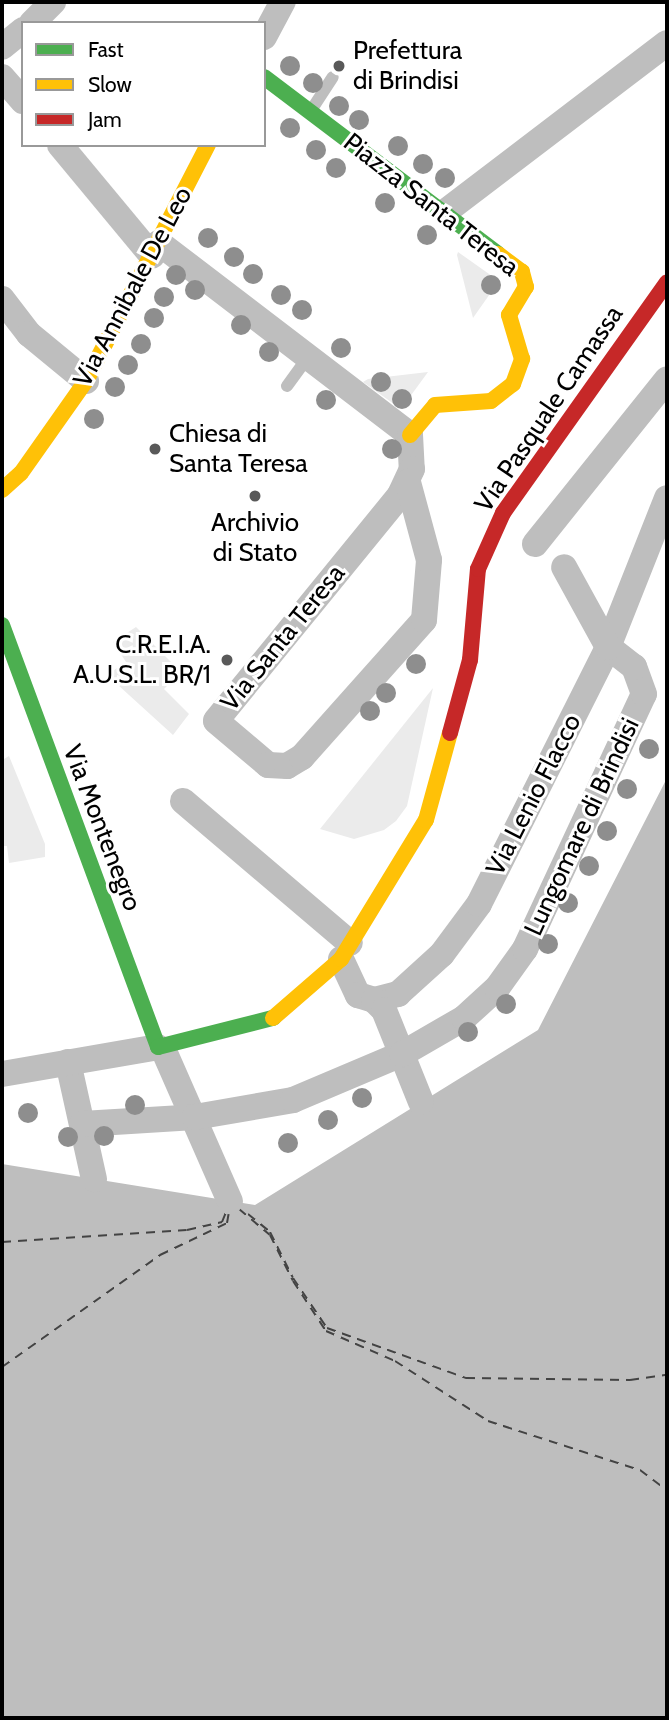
<!DOCTYPE html>
<style>
body{margin:0}
#map{position:relative;width:669px;height:1720px;overflow:hidden;background:#fff;font-family:Cabin,sans-serif}
div>[style]{position:absolute}
[style*='--x']{left:calc(var(--x)*1px);top:calc(var(--y)*1px);width:calc(var(--w)*1px);rotate:calc(var(--a)*1deg)}
.green>*{inset:0;background:#ebebeb}
.water>*{inset:0;background:#bebebe}
.ferry>*{height:2px;margin-top:-1px;transform-origin:0;background:repeating-linear-gradient(90deg,#434343 0 9px,transparent 0 16px)}
.lane>*{height:12px;margin:-6px;padding:0 6px;transform-origin:6px;border-radius:6px;background:#bebebe}
.street>*{height:26px;margin:-13px;padding:0 13px;transform-origin:13px;border-radius:13px;background:#bebebe}
.fast>*{height:16px;margin:-8px;padding:0 8px;transform-origin:8px;border-radius:8px;background:#4caf50}
.slow>*{height:16px;margin:-8px;padding:0 8px;transform-origin:8px;border-radius:8px;background:#ffc107}
.jam>*{height:16px;margin:-8px;padding:0 8px;transform-origin:8px;border-radius:8px;background:#c62828}
.trees>*{width:20px;height:20px;margin:-10px;border-radius:50%;background:#8e8e8e}
.dots>*{width:19px;height:19px;translate:-50% -50%;box-sizing:border-box;border:4px solid #fff;border-radius:50%}
span{translate:-50% -50%;white-space:nowrap;text-align:center;line-height:1.15;-webkit-text-stroke:6px #fff;paint-order:stroke}
.poi-label{font-size:26px;color:#000}
.left{translate:0 -50%;text-align:left}
.right{translate:-100% -50%;text-align:right}
.street-label{font-size:26px;color:#000}
.frame{position:absolute;inset:0;border:4px solid #000;pointer-events:none}
.legend{position:absolute;left:21px;top:21px;width:245px;height:126px;box-sizing:border-box;background:#fff;border:2px solid #999;margin:0;padding:9px 12px;list-style:none;font-size:21px;color:#000}
.legend li{display:flex;align-items:center;gap:14px;height:35px}
.legend b{width:35px;border:2px solid #999}
</style>
<div id="map">
<div class="green">
<i style="clip-path:polygon(458px 252px,499px 281px,473px 318px,457px 255px)"></i>
<i style="clip-path:polygon(428px 372px,401px 409px,363px 382px,368px 379px)"></i>
<i style="clip-path:polygon(136px 627px,181px 672px,164px 689px,189px 714px,173px 735px,107px 675px,126px 662px,113px 642px)"></i>
<i style="clip-path:polygon(433px 688px,407px 806px,396px 821px,384px 830px,354px 839px,320px 829px)"></i>
<i style="clip-path:polygon(2px 754px,4px 759px,9px 756px,45px 844px,45px 857px,9px 863px,7px 846px,2px 846px)"></i>
</div>
<div class="water">
<i style="clip-path:polygon(667px 778px,667px 1718px,2px 1718px,2px 1164px,255px 1205px,538px 1030px)"></i>
</div>
<div class="ferry">
<i style="--x:239;--y:1209;--w:40;--a:40"></i>
<i style="--x:270;--y:1235;--w:51;--a:63.4"></i>
<i style="--x:293;--y:1281;--w:60;--a:56.6"></i>
<i style="--x:326;--y:1331;--w:75;--a:23.5"></i>
<i style="--x:395;--y:1361;--w:111;--a:32.8"></i>
<i style="--x:488;--y:1421;--w:160;--a:17.9"></i>
<i style="--x:640;--y:1470;--w:34;--a:37"></i>
<i style="--x:248;--y:1214;--w:28;--a:39"></i>
<i style="--x:270;--y:1232;--w:51;--a:63.4"></i>
<i style="--x:293;--y:1278;--w:60;--a:55.8"></i>
<i style="--x:327;--y:1328;--w:148;--a:19.8"></i>
<i style="--x:466;--y:1378;--w:164;--a:0.7"></i>
<i style="--x:630;--y:1380;--w:37;--a:-8"></i>
<i style="--x:2;--y:1242;--w:185;--a:-3.7"></i>
<i style="--x:187;--y:1230;--w:36;--a:-13"></i>
<i style="--x:222;--y:1222;--w:11;--a:-68"></i>
<i style="--x:2;--y:1367;--w:194;--a:-35.3"></i>
<i style="--x:160;--y:1255;--w:74;--a:-25.5"></i>
<i style="--x:227;--y:1223;--w:11;--a:-80"></i>
</div>
<div class="lane">
<i style="--x:312;--y:109;--w:38;--a:-57"></i>
<i style="--x:287;--y:386;--w:36;--a:-54"></i>
</div>
<div class="street">
<i style="--x:32;--y:23;--w:30;--a:-45"></i>
<i style="--x:264;--y:37;--w:40;--a:-62"></i>
<i style="--x:2;--y:47;--w:27;--a:-39"></i>
<i style="--x:2;--y:77;--w:32;--a:49"></i>
<i style="--x:60;--y:145;--w:144;--a:50.3"></i>
<i style="--x:445;--y:212;--w:279;--a:-37.3"></i>
<i style="--x:159;--y:243;--w:316;--a:37.4"></i>
<i style="--x:410;--y:435;--w:34;--a:87"></i>
<i style="--x:412;--y:469;--w:29;--a:115"></i>
<i style="--x:400;--y:495;--w:291;--a:129.2"></i>
<i style="--x:216;--y:721;--w:68;--a:40.2"></i>
<i style="--x:268;--y:765;--w:19;--a:3"></i>
<i style="--x:287;--y:766;--w:17;--a:-31"></i>
<i style="--x:302;--y:757;--w:183;--a:-48.3"></i>
<i style="--x:424;--y:620;--w:60;--a:-85.2"></i>
<i style="--x:429;--y:560;--w:81;--a:-105.1"></i>
<i style="--x:2;--y:299;--w:44;--a:52.4"></i>
<i style="--x:29;--y:334;--w:74;--a:39.5"></i>
<i style="--x:535;--y:544;--w:211;--a:-51.3"></i>
<i style="--x:183;--y:801;--w:219;--a:40.4"></i>
<i style="--x:341;--y:959;--w:40;--a:65"></i>
<i style="--x:358;--y:995;--w:17;--a:17"></i>
<i style="--x:374;--y:1000;--w:25;--a:-14"></i>
<i style="--x:398;--y:994;--w:59;--a:-42.3"></i>
<i style="--x:442;--y:954;--w:62;--a:-53.5"></i>
<i style="--x:479;--y:904;--w:288;--a:-63.3"></i>
<i style="--x:608;--y:647;--w:160;--a:-68.4"></i>
<i style="--x:374;--y:1000;--w:14;--a:45"></i>
<i style="--x:384;--y:1010;--w:99;--a:68.1"></i>
<i style="--x:164;--y:1051;--w:164;--a:66.3"></i>
<i style="--x:68;--y:1062;--w:120;--a:77.5"></i>
<i style="--x:2;--y:1074;--w:158;--a:-9.8"></i>
<i style="--x:82;--y:1124;--w:113;--a:-3.5"></i>
<i style="--x:195;--y:1117;--w:99;--a:-9.8"></i>
<i style="--x:293;--y:1100;--w:118;--a:-22.9"></i>
<i style="--x:402;--y:1054;--w:72;--a:-30.1"></i>
<i style="--x:464;--y:1018;--w:45;--a:-42.3"></i>
<i style="--x:497;--y:988;--w:48;--a:-54.3"></i>
<i style="--x:525;--y:949;--w:281;--a:-65"></i>
<i style="--x:644;--y:694;--w:29;--a:-110"></i>
<i style="--x:634;--y:667;--w:33;--a:-142"></i>
<i style="--x:608;--y:647;--w:91;--a:-118.8"></i>
</div>
<div class="fast">
<i style="--x:264;--y:77;--w:293;--a:37.1"></i>
<i style="--x:2;--y:625;--w:450;--a:69.7"></i>
<i style="--x:158;--y:1047;--w:119;--a:-14.2"></i>
</div>
<div class="slow">
<i style="--x:410;--y:435;--w:39;--a:-50"></i>
<i style="--x:435;--y:405;--w:56;--a:-4.1"></i>
<i style="--x:491;--y:401;--w:28;--a:-38"></i>
<i style="--x:513;--y:384;--w:27;--a:-70"></i>
<i style="--x:522;--y:359;--w:46;--a:-106.5"></i>
<i style="--x:509;--y:315;--w:33;--a:-59"></i>
<i style="--x:526;--y:287;--w:16;--a:-105"></i>
<i style="--x:522;--y:272;--w:30;--a:-143"></i>
<i style="--x:2;--y:490;--w:25;--a:-42"></i>
<i style="--x:21;--y:473;--w:113;--a:-54.8"></i>
<i style="--x:86;--y:381;--w:266;--a:-62.7"></i>
<i style="--x:273;--y:1018;--w:90;--a:-40.9"></i>
<i style="--x:341;--y:959;--w:163;--a:-58.6"></i>
<i style="--x:426;--y:820;--w:90;--a:-74.6"></i>
</div>
<div class="jam">
<i style="--x:450;--y:733;--w:76;--a:-74.7"></i>
<i style="--x:470;--y:660;--w:91;--a:-85"></i>
<i style="--x:478;--y:569;--w:61;--a:-65.9"></i>
<i style="--x:503;--y:513;--w:283;--a:-54.6"></i>
</div>
<div class="trees">
<i style="left:290px;top:66px"></i>
<i style="left:313px;top:83px"></i>
<i style="left:339px;top:106px"></i>
<i style="left:359px;top:120px"></i>
<i style="left:290px;top:128px"></i>
<i style="left:398px;top:146px"></i>
<i style="left:316px;top:150px"></i>
<i style="left:423px;top:164px"></i>
<i style="left:336px;top:168px"></i>
<i style="left:445px;top:178px"></i>
<i style="left:385px;top:203px"></i>
<i style="left:427px;top:235px"></i>
<i style="left:208px;top:238px"></i>
<i style="left:234px;top:257px"></i>
<i style="left:253px;top:274px"></i>
<i style="left:176px;top:275px"></i>
<i style="left:491px;top:285px"></i>
<i style="left:195px;top:290px"></i>
<i style="left:281px;top:295px"></i>
<i style="left:164px;top:297px"></i>
<i style="left:302px;top:310px"></i>
<i style="left:154px;top:318px"></i>
<i style="left:241px;top:325px"></i>
<i style="left:141px;top:344px"></i>
<i style="left:341px;top:348px"></i>
<i style="left:269px;top:352px"></i>
<i style="left:128px;top:365px"></i>
<i style="left:381px;top:382px"></i>
<i style="left:115px;top:387px"></i>
<i style="left:402px;top:399px"></i>
<i style="left:326px;top:400px"></i>
<i style="left:94px;top:419px"></i>
<i style="left:392px;top:449px"></i>
<i style="left:416px;top:664px"></i>
<i style="left:386px;top:693px"></i>
<i style="left:370px;top:711px"></i>
<i style="left:649px;top:749px"></i>
<i style="left:627px;top:789px"></i>
<i style="left:607px;top:831px"></i>
<i style="left:589px;top:866px"></i>
<i style="left:568px;top:903px"></i>
<i style="left:548px;top:944px"></i>
<i style="left:506px;top:1004px"></i>
<i style="left:468px;top:1032px"></i>
<i style="left:362px;top:1098px"></i>
<i style="left:135px;top:1105px"></i>
<i style="left:28px;top:1113px"></i>
<i style="left:328px;top:1120px"></i>
<i style="left:104px;top:1136px"></i>
<i style="left:68px;top:1137px"></i>
<i style="left:288px;top:1143px"></i>
</div>
<div class="dots">
<i style="left:339px;top:66px;background:#595959"></i>
<i style="left:155px;top:449px;background:#595959"></i>
<i style="left:255px;top:496px;background:#595959"></i>
<i style="left:227px;top:660px;background:#595959"></i>
</div>
<div class="poi-label">
<span class="left" style="left:353px;top:66px">Prefettura<br>di Brindisi</span>
<span class="left" style="left:169px;top:449px">Chiesa di<br>Santa Teresa</span>
<span style="left:255px;top:538px">Archivio<br>di Stato</span>
<span class="right" style="left:211px;top:660px">C.R.E.I.A.<br>A.U.S.L. BR/1</span>
</div>
<div class="street-label">
<span style="left:431px;top:205px;rotate:38deg">Piazza Santa Teresa</span>
<span style="left:133px;top:287px;rotate:-62deg">Via Annibale De Leo</span>
<span style="left:549px;top:409px;rotate:-56deg">Via Pasquale Camassa</span>
<span style="left:283px;top:638px;rotate:-51deg">Via Santa Teresa</span>
<span style="left:534px;top:795px;rotate:-63deg">Via Lenio Flacco</span>
<span style="left:582px;top:827px;rotate:-65deg">Lungomare di Brindisi</span>
<span style="left:102px;top:828px;rotate:69deg">Via Montenegro</span>
</div>
<div class="frame"></div>
<ul class="legend">
<li><b style="height:9px;background:#4caf50"></b>Fast</li>
<li><b style="height:9px;background:#ffc107"></b>Slow</li>
<li><b style="height:9px;background:#c62828"></b>Jam</li>
</ul>
</div>
